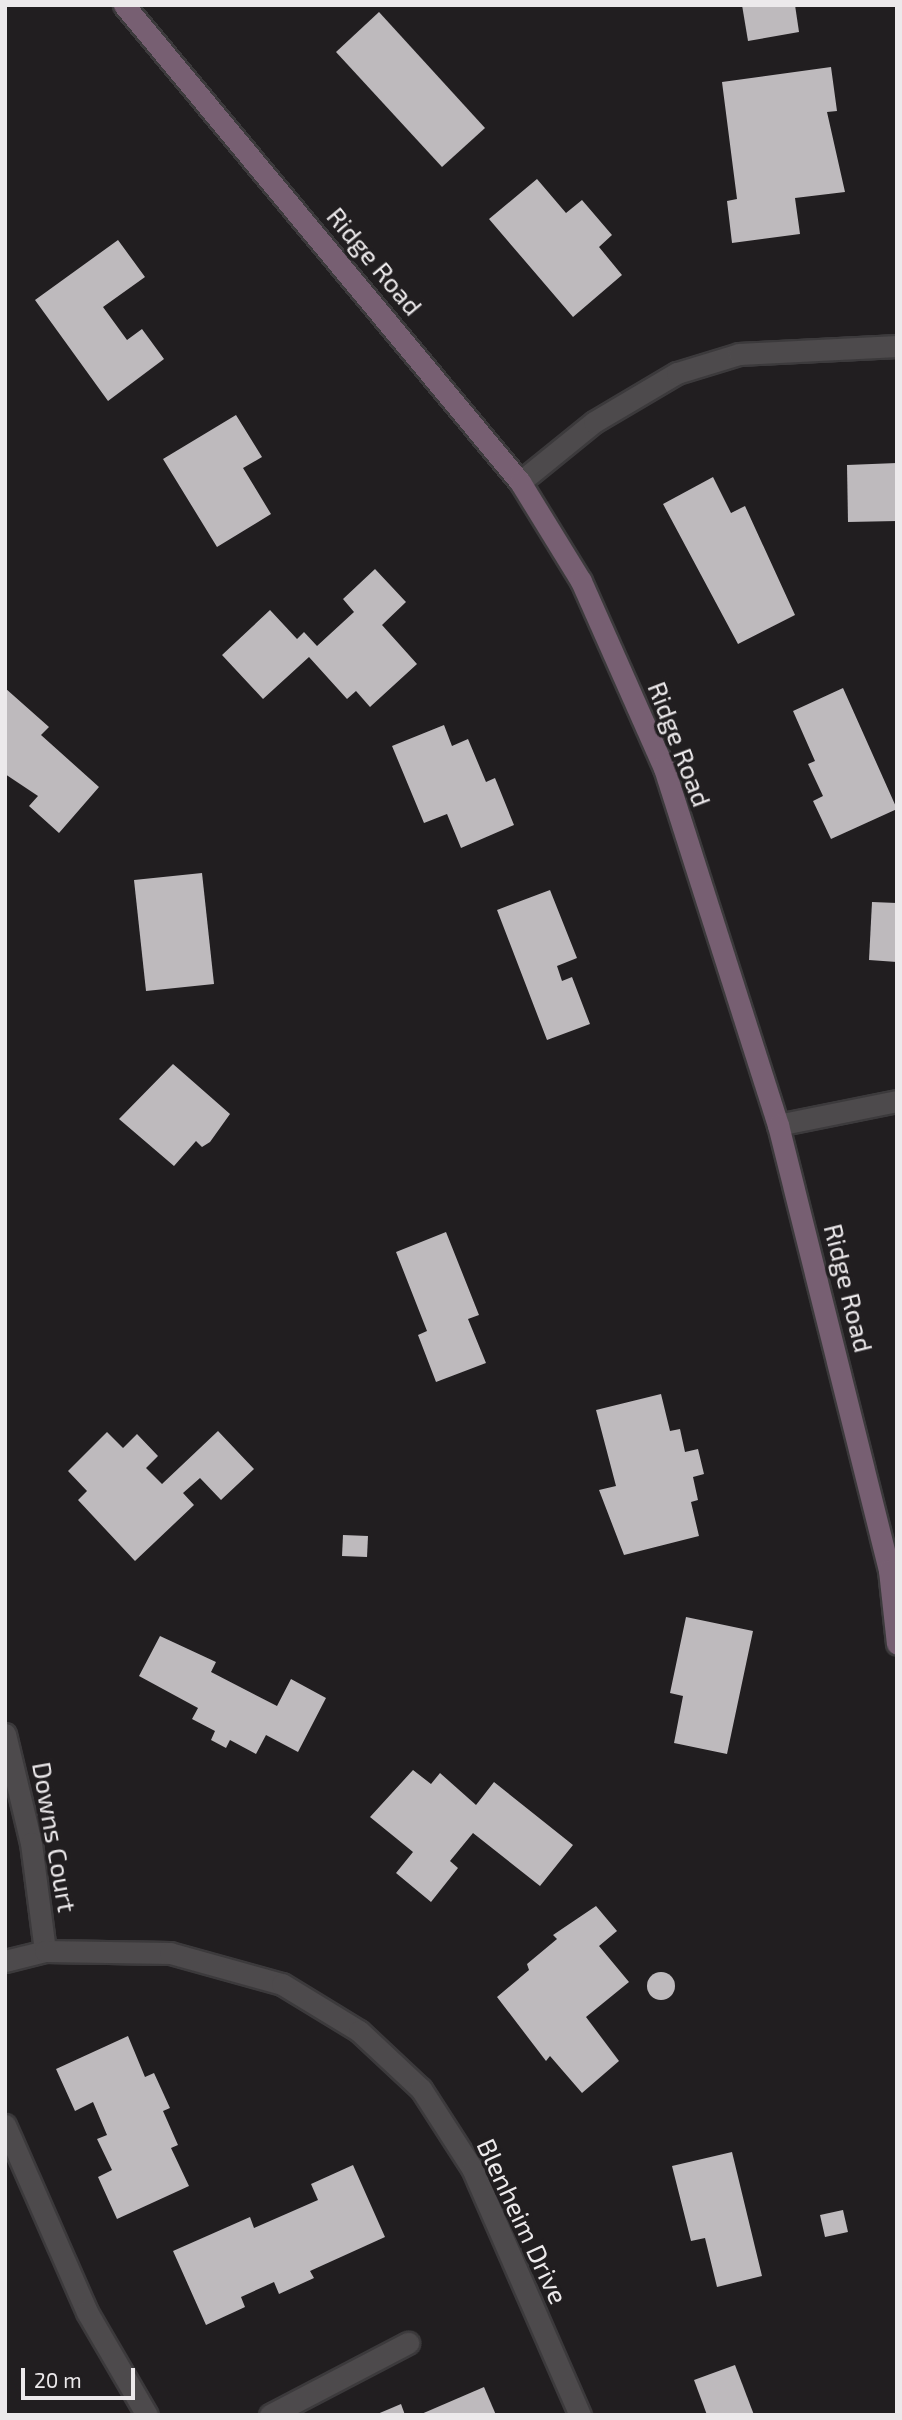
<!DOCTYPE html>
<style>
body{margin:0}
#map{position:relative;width:902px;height:2420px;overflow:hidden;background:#211e20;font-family:"Exo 2",sans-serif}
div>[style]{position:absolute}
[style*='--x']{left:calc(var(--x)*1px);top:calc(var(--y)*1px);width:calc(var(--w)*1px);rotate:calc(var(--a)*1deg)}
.building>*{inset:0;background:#bebabd}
.round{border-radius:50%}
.roads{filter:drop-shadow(2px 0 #3c3a3c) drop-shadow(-2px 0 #3c3a3c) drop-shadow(0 2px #3c3a3c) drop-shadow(0 -2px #3c3a3c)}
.lane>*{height:21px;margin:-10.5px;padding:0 10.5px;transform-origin:10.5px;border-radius:10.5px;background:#4d4a4c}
.street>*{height:21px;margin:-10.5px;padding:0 10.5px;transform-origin:10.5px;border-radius:10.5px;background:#4d4a4c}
.secondary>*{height:21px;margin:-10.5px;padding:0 10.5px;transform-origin:10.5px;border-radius:10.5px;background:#775f72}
span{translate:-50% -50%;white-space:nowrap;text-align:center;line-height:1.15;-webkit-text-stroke:7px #211e20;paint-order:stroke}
.street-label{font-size:26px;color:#ece9eb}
.frame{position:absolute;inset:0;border:7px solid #ece9eb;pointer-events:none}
.scale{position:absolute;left:21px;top:2368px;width:114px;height:32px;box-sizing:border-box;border:4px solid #ece9eb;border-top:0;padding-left:9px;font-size:21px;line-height:24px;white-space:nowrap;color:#ece9eb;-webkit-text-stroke:5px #211e20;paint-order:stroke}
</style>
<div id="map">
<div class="building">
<i style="clip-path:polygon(742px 5px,795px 5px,799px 32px,748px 41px)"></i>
<i style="clip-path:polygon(379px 12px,485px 128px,442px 167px,336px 52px)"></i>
<i style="clip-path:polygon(831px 67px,837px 111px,827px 112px,845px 192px,795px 198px,800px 234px,732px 243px,727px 201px,737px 199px,722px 82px)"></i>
<i style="clip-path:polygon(537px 179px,566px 213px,582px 200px,612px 235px,599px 247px,622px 275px,573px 317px,489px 219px)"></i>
<i style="clip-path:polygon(118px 240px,145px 277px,103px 307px,127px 340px,142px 329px,164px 359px,108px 401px,35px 300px)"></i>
<i style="clip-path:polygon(236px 415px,262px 457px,243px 468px,271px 514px,217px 547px,163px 459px)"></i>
<i style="clip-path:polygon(897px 463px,897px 521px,848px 522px,847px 465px)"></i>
<i style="clip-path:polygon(713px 477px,731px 513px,745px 506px,795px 615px,738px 644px,663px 504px)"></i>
<i style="clip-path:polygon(375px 569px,406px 602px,382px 625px,417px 664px,370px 707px,356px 691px,347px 699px,309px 657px,263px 699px,222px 655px,270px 610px,297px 639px,304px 632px,317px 646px,354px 612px,343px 599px)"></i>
<i style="clip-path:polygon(5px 688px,49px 727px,41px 735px,99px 787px,59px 833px,29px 806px,38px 796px,5px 774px)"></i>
<i style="clip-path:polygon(843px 688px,897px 809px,831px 839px,813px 801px,823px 796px,808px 764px,815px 761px,793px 711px)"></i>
<i style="clip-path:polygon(444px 725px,452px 746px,468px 739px,486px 782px,495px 778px,514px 825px,461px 848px,447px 814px,424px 823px,392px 746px)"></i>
<i style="clip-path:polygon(202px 873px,214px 984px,146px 991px,134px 880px)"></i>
<i style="clip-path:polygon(550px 890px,577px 958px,557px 966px,562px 981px,572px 977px,590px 1024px,547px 1040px,497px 910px)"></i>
<i style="clip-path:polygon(872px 902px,897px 903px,897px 962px,869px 960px)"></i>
<i style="clip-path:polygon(173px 1064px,230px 1114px,210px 1142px,202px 1147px,196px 1141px,174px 1166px,119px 1119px)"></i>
<i style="clip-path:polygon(446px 1232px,479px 1315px,468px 1319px,486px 1363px,436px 1382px,418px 1335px,427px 1331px,396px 1252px)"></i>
<i style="clip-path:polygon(661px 1394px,670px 1431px,680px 1429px,685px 1452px,698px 1449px,704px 1474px,693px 1477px,698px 1500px,691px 1502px,699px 1536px,624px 1555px,599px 1490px,616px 1486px,596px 1410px)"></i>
<i style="clip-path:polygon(218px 1431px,254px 1469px,221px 1500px,200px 1478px,183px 1493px,194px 1505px,135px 1561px,78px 1500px,87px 1491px,68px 1471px,107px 1432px,123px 1448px,137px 1434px,158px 1456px,146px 1468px,162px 1484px)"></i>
<i style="clip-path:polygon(343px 1535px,368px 1536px,367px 1557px,342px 1556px)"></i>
<i style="clip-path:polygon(686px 1617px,753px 1631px,727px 1754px,674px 1743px,683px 1696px,670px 1693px)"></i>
<i style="clip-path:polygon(160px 1636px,216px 1662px,211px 1672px,277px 1706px,291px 1679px,326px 1698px,298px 1752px,266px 1735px,256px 1754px,230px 1740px,226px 1748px,211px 1740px,215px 1731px,192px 1719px,198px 1708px,139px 1676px)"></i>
<i style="clip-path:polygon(413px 1770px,431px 1784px,440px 1773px,476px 1805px,494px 1782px,573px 1845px,540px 1886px,473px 1833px,450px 1861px,458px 1868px,431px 1902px,396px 1873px,413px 1852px,370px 1817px)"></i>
<i style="clip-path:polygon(596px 1906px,617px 1931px,599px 1946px,629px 1982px,586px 2017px,619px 2061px,582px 2093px,550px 2056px,546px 2061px,497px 1997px,529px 1970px,527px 1964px,557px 1939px,553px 1935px)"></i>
<i class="round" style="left:647px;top:1972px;width:28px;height:28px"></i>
<i style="clip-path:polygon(128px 2036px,145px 2077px,154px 2073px,170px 2108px,163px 2111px,178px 2145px,171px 2148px,189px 2186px,117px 2219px,98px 2177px,112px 2170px,97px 2139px,107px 2135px,93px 2102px,75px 2111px,56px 2069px)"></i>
<i style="clip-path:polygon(732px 2152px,762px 2276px,717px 2287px,705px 2238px,691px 2241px,672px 2166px)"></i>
<i style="clip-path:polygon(353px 2165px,385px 2237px,310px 2271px,314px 2278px,279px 2294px,274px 2282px,241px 2297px,245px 2307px,206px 2325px,173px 2251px,250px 2217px,254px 2228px,318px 2200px,311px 2184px)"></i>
<i style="clip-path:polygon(843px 2210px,848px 2232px,825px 2237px,820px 2215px)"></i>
<i style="clip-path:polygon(735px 2365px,754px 2415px,707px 2415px,694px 2380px)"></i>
<i style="clip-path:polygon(484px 2387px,496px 2415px,419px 2415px)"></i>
<i style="clip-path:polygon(401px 2404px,405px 2415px,375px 2415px)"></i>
</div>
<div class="roads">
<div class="lane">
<i style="--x:5;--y:2125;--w:204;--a:66.3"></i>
<i style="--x:87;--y:2312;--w:119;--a:59.8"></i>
<i style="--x:270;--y:2415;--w:156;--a:-27.6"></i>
</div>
<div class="street">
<i style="--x:520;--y:482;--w:95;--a:-39"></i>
<i style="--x:594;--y:422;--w:96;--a:-30.6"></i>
<i style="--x:677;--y:373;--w:65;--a:-17"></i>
<i style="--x:739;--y:354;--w:158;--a:-2.9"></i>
<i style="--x:778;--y:1125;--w:121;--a:-11.4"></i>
<i style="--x:5;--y:1734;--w:112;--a:76.6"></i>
<i style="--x:31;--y:1843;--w:109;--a:82.6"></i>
<i style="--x:5;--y:1961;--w:41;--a:-14"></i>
<i style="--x:45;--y:1951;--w:125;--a:0.9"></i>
<i style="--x:170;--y:1953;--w:116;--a:15.5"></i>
<i style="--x:282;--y:1984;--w:90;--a:31.4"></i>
<i style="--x:359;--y:2031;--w:85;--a:43.1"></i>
<i style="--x:421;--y:2089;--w:94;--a:57.2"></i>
<i style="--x:472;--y:2168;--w:270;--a:66.4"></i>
</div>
<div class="secondary">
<i style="--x:124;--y:5;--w:620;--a:50.3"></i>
<i style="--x:520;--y:482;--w:116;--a:58.4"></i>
<i style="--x:581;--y:581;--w:205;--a:66.1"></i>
<i style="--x:664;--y:768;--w:375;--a:72.3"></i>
<i style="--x:778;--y:1125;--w:459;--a:76"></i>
<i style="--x:889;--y:1570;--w:74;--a:83.8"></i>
</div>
</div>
<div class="street-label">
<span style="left:375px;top:261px;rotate:50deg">Ridge Road</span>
<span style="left:680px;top:744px;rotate:69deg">Ridge Road</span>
<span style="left:849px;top:1288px;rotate:76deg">Ridge Road</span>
<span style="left:55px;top:1837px;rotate:80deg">Downs Court</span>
<span style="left:523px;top:2221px;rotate:65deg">Blenheim Drive</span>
</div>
<div class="frame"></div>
<div class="scale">20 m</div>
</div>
